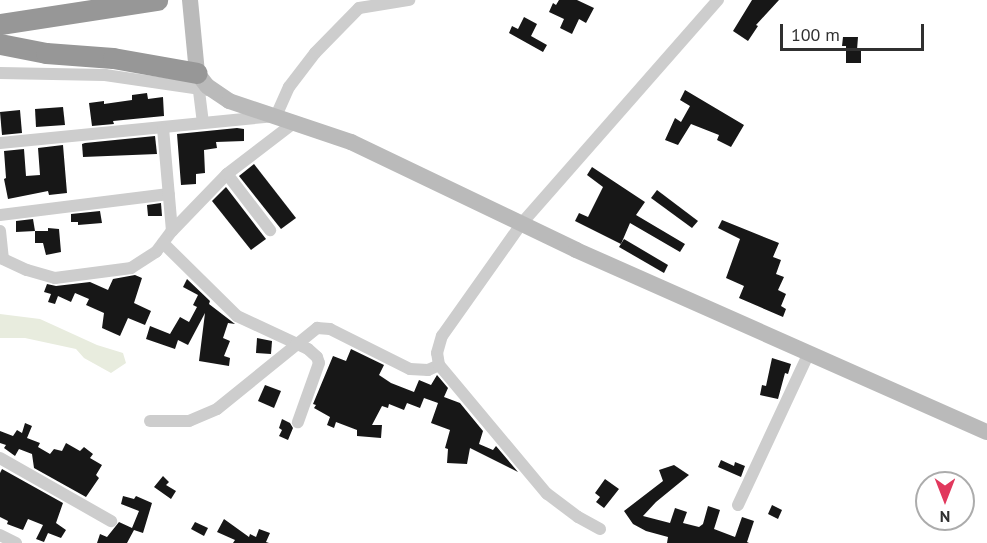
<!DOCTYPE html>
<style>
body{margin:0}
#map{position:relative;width:987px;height:543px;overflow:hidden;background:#fff;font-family:"PT Sans",sans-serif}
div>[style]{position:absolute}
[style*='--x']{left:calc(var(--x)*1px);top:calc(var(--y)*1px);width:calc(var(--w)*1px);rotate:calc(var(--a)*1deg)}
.green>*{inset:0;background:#e8ecde}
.building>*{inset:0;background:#171717}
.street>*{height:12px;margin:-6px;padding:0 6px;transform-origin:6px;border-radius:6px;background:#cdcdcd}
.secondary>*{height:16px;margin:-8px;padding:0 8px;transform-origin:8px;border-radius:8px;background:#bababa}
.highway>*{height:21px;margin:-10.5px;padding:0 10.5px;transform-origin:10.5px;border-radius:10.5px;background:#979797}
span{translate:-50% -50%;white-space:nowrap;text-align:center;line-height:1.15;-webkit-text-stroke:6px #fff;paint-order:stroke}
.north{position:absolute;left:915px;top:471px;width:60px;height:60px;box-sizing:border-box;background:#fff;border:2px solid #acacac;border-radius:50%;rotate:180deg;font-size:16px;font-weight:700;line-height:24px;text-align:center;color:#303030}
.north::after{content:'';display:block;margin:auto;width:21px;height:27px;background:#e1385d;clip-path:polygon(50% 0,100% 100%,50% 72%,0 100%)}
.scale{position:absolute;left:780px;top:24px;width:144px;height:27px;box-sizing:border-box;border:3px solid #303030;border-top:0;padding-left:8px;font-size:18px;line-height:21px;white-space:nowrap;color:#303030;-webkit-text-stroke:4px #fff;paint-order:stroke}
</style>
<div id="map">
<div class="green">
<i style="clip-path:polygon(0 314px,40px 319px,97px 345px,123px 353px,126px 363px,111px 373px,84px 358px,76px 349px,25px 338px,0 338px)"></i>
</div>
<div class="building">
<i style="clip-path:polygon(559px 0,577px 0,594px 8px,586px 23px,579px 19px,572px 34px,560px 28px,564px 19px,549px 12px,553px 3px,556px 5px)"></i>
<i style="clip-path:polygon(752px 0,779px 0,756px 25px,758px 26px,748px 41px,733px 31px)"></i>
<i style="clip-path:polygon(524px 17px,537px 24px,531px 36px,547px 45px,543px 52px,509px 33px,512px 26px,518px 29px)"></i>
<i style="clip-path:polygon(843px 37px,858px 37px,857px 50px,861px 50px,861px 63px,846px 63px,846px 46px,842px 46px)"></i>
<i style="clip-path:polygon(685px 90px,744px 125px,731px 147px,717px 140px,719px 135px,691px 124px,678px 145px,665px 140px,675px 118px,681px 122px,690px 106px,680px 100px)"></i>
<i style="clip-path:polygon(147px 93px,148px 99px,163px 97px,164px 116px,113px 121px,114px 124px,92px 126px,89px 103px,104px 101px,104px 104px,132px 100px,132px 95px)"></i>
<i style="clip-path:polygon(63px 107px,65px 125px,36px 127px,35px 109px)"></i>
<i style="clip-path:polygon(20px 110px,22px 133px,2px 135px,0 112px)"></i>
<i style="clip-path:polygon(237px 128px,244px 129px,244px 141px,216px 142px,217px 148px,204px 150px,205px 173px,196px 174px,196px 184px,181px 185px,177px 134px)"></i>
<i style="clip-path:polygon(155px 136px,157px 154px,83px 157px,82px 144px,85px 143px)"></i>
<i style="clip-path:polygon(63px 145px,67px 193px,49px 195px,48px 191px,8px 199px,4px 179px,6px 178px,4px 151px,24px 149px,26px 176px,40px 175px,38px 148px)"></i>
<i style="clip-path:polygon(254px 164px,296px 218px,281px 229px,239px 176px)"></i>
<i style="clip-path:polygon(592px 167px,645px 202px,636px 215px,685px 244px,680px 252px,630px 223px,621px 244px,575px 221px,579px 213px,588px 217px,603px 187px,587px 175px)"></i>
<i style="clip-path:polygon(226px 187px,266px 239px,251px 250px,212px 201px)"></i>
<i style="clip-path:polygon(657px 190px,698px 221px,692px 228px,651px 198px)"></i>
<i style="clip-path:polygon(161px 203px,162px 216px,148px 216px,147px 205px)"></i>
<i style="clip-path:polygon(100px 211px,102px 223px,78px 225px,78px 222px,71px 222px,71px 214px)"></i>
<i style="clip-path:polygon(33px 219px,35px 231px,16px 232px,16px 221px)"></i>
<i style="clip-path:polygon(722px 220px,779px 243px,773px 257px,781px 260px,776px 274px,784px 277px,778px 290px,786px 294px,781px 306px,786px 309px,783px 317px,739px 298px,744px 286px,726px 278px,740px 239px,718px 228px)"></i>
<i style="clip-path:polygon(48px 228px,59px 229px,61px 252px,46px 255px,43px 243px,35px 243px,35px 231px,48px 231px)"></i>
<i style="clip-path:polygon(624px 239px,668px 265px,664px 273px,619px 247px)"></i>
<i style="clip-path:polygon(135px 275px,142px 278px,134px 303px,151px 311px,145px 325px,128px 318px,120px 336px,102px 328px,104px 313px,86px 305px,89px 299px,75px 293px,71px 302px,58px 296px,55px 304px,48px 302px,51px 294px,44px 292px,47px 284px,56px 286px,90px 282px,108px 290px,113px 279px)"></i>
<i style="clip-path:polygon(187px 279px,210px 301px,209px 304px,235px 324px,228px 323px,223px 338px,230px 341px,224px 356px,230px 358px,229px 366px,199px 361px,205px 313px,188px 345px,178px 340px,175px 349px,146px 339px,150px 326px,170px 334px,180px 317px,189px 322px,197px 307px,193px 305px,198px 295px,183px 287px)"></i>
<i style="clip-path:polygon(257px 338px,272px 341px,271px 354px,256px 353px)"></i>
<i style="clip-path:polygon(351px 349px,384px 365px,379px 375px,391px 383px,414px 392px,419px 380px,431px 385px,437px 375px,448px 388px,444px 397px,460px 403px,483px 431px,479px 444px,493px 450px,496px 446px,518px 472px,470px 448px,467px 464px,447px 463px,448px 449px,445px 448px,450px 430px,431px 423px,438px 403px,424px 398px,420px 408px,407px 403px,404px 410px,389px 404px,388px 408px,382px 406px,372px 425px,382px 425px,381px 438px,357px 436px,357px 430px,336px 422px,334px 428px,327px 425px,330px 417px,314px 408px,316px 405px,313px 404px,333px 356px,346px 361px)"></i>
<i style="clip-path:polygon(772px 358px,791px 364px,788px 374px,785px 373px,778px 399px,760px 395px,762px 385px,766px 386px)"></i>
<i style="clip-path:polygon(265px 385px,281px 391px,274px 408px,258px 401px)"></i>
<i style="clip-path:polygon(282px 419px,290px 423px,293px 428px,288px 440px,279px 436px,282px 430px,279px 428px)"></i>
<i style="clip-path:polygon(25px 423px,32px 426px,27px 438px,40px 443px,38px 447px,50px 454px,54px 449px,62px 451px,66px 443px,80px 451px,84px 447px,93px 454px,90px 458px,102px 465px,96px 475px,99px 478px,86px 497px,34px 468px,32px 454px,19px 449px,15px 456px,4px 448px,6px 445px,0 443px,0 431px,13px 436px,17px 430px,22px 433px)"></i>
<i style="clip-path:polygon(721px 460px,734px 466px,735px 462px,745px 466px,741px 477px,718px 467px)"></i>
<i style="clip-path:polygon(674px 465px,689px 475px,656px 502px,643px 516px,670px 523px,675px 508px,687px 512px,683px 523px,699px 527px,703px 524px,708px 506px,720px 510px,714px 529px,735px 537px,742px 517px,754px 521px,747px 542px,749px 543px,667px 543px,668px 537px,646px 531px,633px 524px,624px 511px,663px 481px,659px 470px)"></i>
<i style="clip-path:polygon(2px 469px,63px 503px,56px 523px,66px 530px,61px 538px,48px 533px,44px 542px,36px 539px,43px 525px,28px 519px,23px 530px,7px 524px,8px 521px,0 517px,0 473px)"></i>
<i style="clip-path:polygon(163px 476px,169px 482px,166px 485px,176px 491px,171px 499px,154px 487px)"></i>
<i style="clip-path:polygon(605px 479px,619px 489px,604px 508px,596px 502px,600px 497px,595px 493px)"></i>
<i style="clip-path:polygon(123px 496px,134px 499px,136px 496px,152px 503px,143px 533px,134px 530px,127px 543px,97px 543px,100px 534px,107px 537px,119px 522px,132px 528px,139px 511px,121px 504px)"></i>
<i style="clip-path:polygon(772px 505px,782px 510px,778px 519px,768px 514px)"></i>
<i style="clip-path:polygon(224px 519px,249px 537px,250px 534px,256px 537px,259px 529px,270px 533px,266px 542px,269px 543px,233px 543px,235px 540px,217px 532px)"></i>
<i style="clip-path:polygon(195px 522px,208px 528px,204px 536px,191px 529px)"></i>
</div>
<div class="street">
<i style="--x:0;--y:73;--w:105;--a:1.1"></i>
<i style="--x:105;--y:75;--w:109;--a:8.4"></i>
<i style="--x:198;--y:83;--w:40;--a:82.9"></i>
<i style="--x:0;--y:143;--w:277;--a:-5.6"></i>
<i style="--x:276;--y:116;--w:32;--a:-66"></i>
<i style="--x:289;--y:87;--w:43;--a:-52.6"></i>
<i style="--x:315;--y:53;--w:63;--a:-45.6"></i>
<i style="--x:359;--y:8;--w:51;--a:-9.1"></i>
<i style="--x:227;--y:174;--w:71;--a:52.5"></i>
<i style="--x:0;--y:215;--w:170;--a:-7.1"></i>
<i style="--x:0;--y:231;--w:28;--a:84"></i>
<i style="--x:3;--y:259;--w:26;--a:25"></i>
<i style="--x:27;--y:270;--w:29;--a:16"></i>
<i style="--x:55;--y:278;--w:77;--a:-7.5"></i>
<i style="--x:131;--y:268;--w:30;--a:-33"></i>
<i style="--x:156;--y:252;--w:26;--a:-53"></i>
<i style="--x:172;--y:231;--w:102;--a:-95"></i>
<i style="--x:172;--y:231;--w:79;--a:-46"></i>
<i style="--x:227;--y:174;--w:86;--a:-37.4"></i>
<i style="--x:163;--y:243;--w:104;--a:44.6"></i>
<i style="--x:237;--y:316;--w:78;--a:24.9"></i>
<i style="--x:308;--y:349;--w:12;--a:42"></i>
<i style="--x:317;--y:357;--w:6;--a:72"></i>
<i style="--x:319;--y:363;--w:63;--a:109.6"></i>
<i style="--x:150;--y:421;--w:39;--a:0"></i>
<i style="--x:189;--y:421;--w:30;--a:-23"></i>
<i style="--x:217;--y:409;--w:129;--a:-39"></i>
<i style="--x:317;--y:328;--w:13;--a:4"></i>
<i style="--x:330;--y:329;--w:89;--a:26.6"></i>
<i style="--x:410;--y:369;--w:18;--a:3"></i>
<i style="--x:428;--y:370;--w:12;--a:-24"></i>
<i style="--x:0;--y:458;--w:128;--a:29.6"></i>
<i style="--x:738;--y:505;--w:168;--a:-65"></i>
<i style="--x:600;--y:529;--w:25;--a:-151"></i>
<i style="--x:578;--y:517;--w:39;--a:-143"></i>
<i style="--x:547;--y:494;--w:168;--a:-129.9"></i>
<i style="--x:439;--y:365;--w:12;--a:-99"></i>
<i style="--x:437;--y:353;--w:18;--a:-74"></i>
<i style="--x:442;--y:336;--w:138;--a:-54.7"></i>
<i style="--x:522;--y:223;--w:297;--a:-48.7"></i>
<i style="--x:0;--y:535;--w:18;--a:27"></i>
</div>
<div class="secondary">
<i style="--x:190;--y:0;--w:73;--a:84.5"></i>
<i style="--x:197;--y:73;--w:16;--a:52"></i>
<i style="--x:207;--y:86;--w:27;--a:34"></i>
<i style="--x:229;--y:101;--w:129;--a:18.6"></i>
<i style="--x:351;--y:142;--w:250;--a:25.6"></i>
<i style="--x:576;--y:250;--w:449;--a:23.9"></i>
</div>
<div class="highway">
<i style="--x:0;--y:24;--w:159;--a:-8.7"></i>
<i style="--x:0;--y:44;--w:47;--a:11.1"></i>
<i style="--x:46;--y:53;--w:67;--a:4.3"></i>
<i style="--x:113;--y:58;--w:85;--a:10.1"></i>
</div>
<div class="north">N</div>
<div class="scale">100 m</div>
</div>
